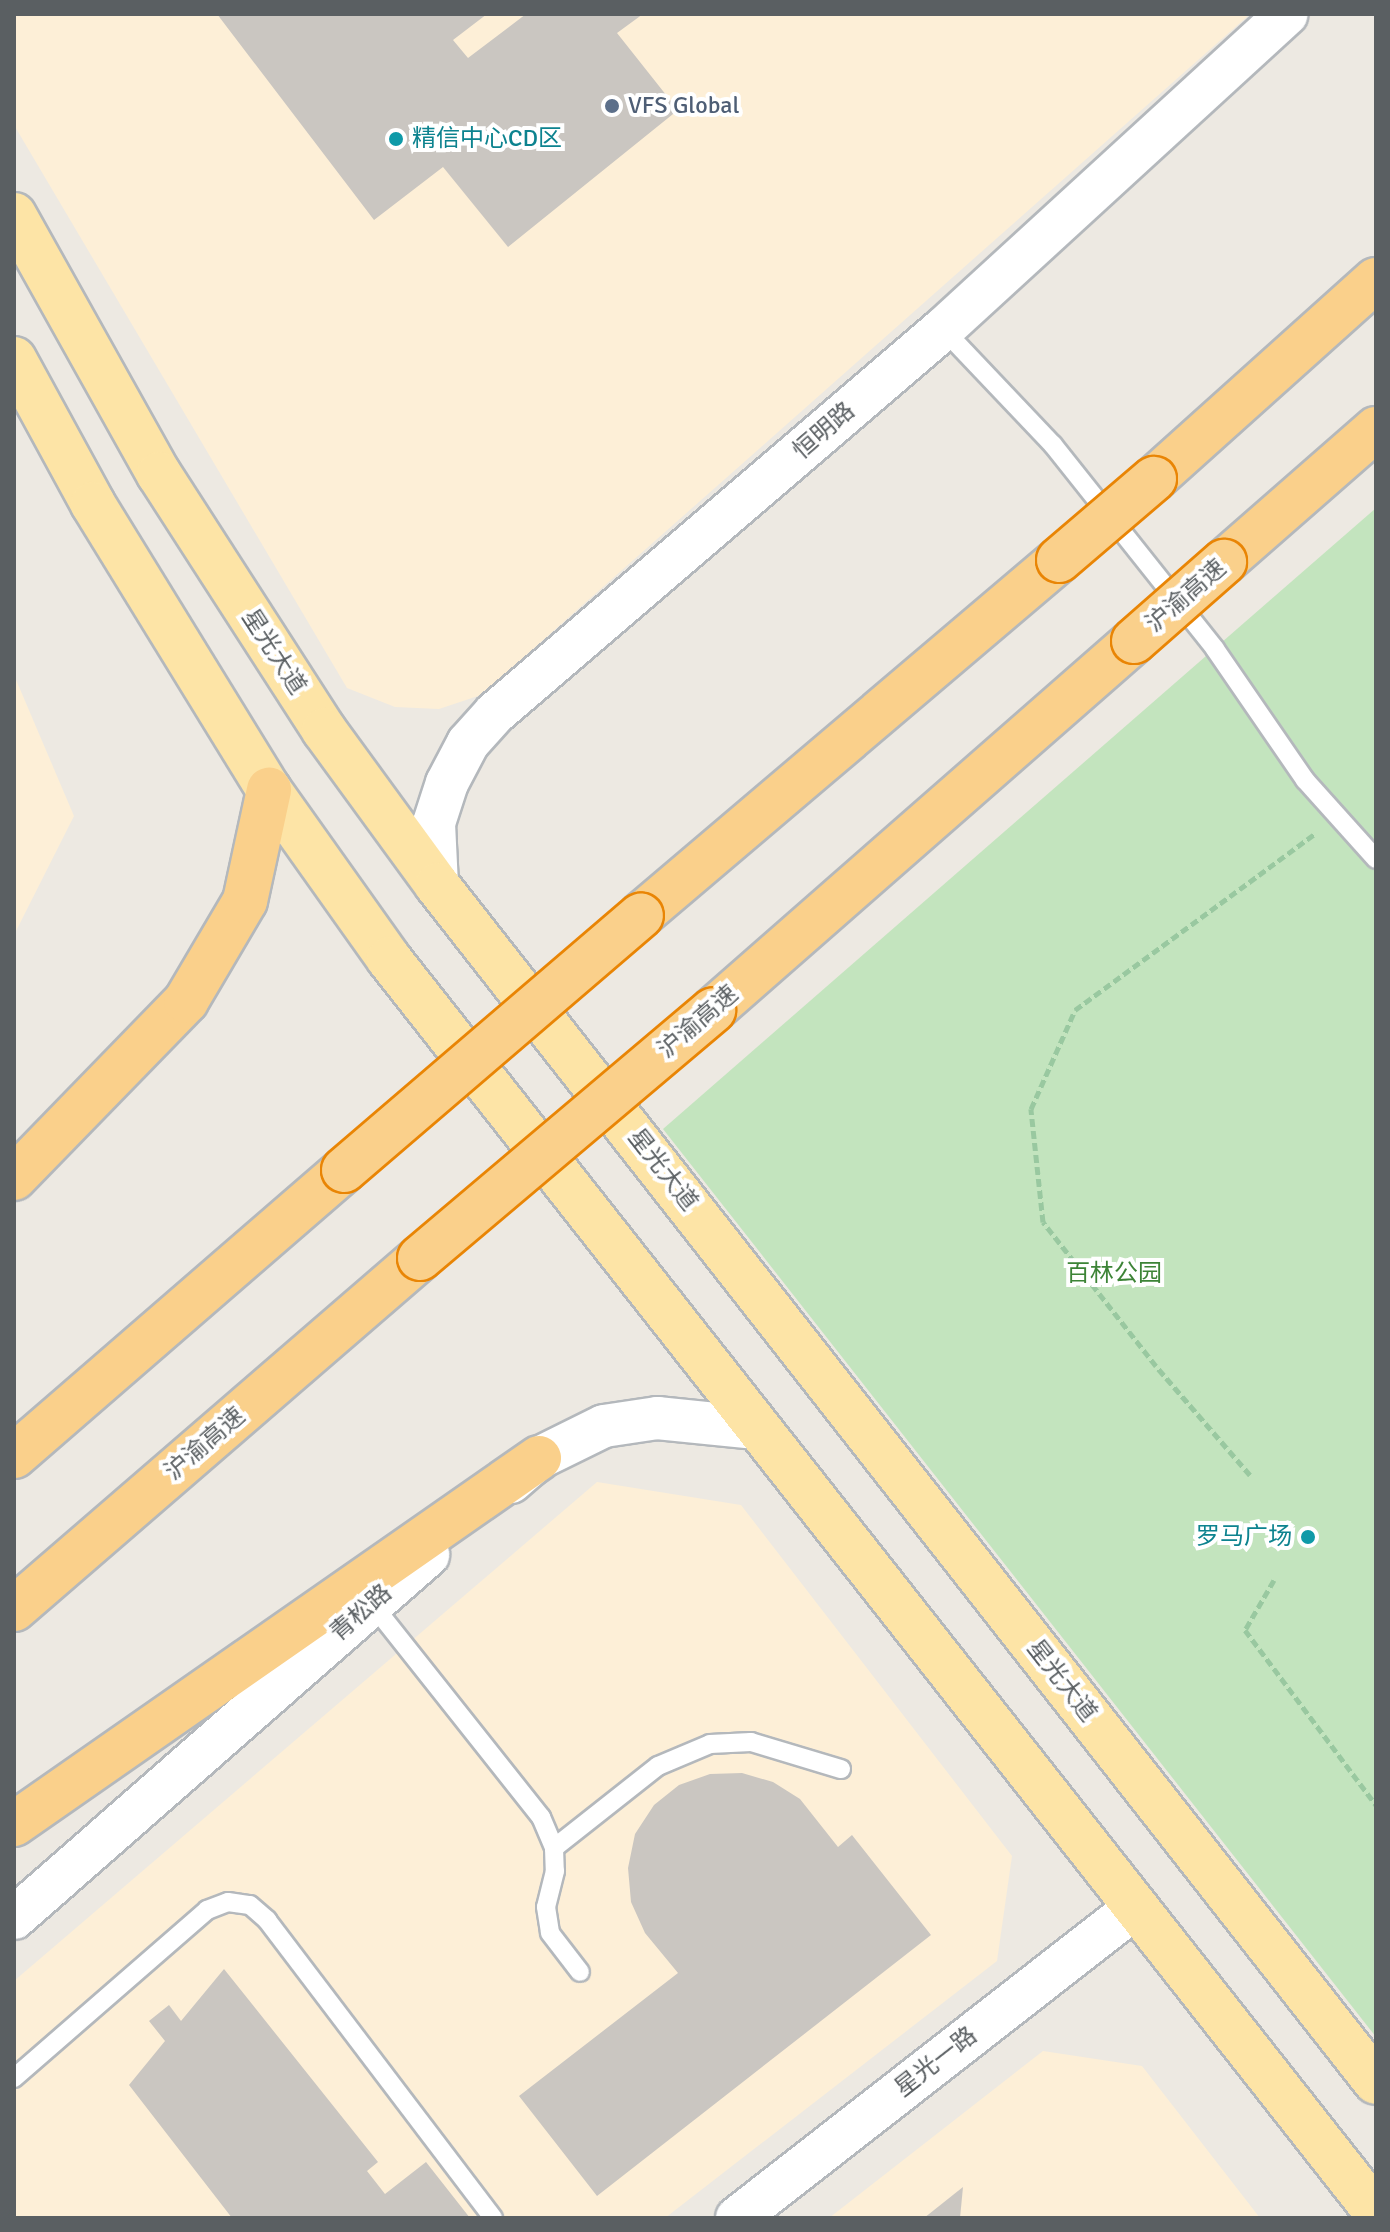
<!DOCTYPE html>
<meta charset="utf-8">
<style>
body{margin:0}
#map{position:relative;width:1390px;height:2232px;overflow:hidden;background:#ede9e2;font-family:Signika,"Noto Sans SC",sans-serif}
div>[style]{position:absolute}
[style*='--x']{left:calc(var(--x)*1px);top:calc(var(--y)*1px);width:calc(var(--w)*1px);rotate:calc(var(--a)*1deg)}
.commercial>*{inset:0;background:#fdefd7}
.green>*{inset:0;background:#c3e4be}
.building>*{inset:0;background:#cac6c1}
.path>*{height:5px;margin-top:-2.5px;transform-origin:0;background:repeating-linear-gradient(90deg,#99c8a0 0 8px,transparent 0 12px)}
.roads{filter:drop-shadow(2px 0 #b4b8bc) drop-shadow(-2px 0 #b4b8bc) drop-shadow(0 2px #b4b8bc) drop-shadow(0 -2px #b4b8bc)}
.service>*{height:18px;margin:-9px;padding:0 9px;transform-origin:9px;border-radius:9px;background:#fff}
.tertiary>*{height:42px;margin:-21px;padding:0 21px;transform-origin:21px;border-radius:21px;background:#fff}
.primary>*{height:44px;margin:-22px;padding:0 22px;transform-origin:22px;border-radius:22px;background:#fde4a6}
.motorway>*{height:44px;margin:-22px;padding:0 22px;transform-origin:22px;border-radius:22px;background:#fad08b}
.bridges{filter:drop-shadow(2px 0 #e98505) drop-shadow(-2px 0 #e98505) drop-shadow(0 2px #e98505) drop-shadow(0 -2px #e98505)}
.motorway-bridge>*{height:44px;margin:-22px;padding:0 22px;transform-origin:22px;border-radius:22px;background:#fad08b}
.dots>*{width:22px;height:22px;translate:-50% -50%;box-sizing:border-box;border:4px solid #fff;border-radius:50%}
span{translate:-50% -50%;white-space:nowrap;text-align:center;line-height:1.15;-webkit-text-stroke:8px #fff;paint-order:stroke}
.service-label{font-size:24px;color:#4e5e75}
.left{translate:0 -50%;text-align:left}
.culture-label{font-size:24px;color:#0d838f}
.right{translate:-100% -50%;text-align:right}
.street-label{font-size:24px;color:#5a5f62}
.park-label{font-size:24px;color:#3d8437}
.frame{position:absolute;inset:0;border:16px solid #5a5f62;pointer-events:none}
</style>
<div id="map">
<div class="commercial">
<i style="clip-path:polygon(14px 14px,1250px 14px,481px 695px,439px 709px,395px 707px,347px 688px,14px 125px)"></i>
<i style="clip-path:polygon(14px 675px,74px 816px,14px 935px)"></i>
<i style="clip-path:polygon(597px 1482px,741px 1505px,1012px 1856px,997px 1961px,665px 2218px,14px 2218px,14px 1981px)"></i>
<i style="clip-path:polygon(1043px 2051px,1142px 2066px,1260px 2218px,829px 2218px)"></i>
</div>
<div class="green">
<i style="clip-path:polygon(1376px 508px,1376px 2037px,663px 1129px)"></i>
</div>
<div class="building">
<i style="clip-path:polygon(217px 14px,487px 14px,453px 40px,468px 58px,526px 14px,643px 14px,617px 33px,678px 110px,508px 247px,443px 167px,374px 220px)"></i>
<i style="clip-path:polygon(742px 1773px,773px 1782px,800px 1799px,838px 1847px,852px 1835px,931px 1935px,597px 2196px,519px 2096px,678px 1973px,645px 1933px,631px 1902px,628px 1868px,635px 1834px,654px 1805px,679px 1785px,710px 1774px)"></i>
<i style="clip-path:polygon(224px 1969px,378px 2162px,367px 2171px,385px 2194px,426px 2162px,470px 2218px,232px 2218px,129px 2085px,165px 2041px,149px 2021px,169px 2005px,181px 2021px)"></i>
<i style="clip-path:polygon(963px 2187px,960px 2218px,924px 2218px)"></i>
</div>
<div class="path">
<i style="--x:1250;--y:1475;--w:144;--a:-130.8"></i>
<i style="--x:1156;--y:1366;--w:183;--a:-128.1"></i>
<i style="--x:1043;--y:1222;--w:114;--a:-96.1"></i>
<i style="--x:1031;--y:1109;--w:108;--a:-66"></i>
<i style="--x:1075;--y:1010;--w:298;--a:-36.3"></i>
<i style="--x:1274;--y:1580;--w:58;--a:120.1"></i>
<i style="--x:1245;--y:1630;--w:219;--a:53.2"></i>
</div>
<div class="roads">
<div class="service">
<i style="--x:943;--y:329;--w:160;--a:46.5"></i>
<i style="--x:1053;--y:445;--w:260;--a:51.5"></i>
<i style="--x:1215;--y:649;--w:159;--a:55.5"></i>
<i style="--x:1305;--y:780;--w:106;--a:48.1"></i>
<i style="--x:372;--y:1604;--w:272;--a:51.6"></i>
<i style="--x:541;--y:1817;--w:34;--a:67"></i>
<i style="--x:554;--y:1848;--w:23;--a:88"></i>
<i style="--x:555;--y:1871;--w:37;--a:104"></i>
<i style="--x:546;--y:1907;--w:26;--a:81"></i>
<i style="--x:550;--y:1933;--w:49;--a:52.4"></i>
<i style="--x:554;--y:1848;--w:132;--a:-38.3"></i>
<i style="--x:658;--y:1766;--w:56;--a:-22.9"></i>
<i style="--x:710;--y:1744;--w:41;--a:-2.8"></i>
<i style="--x:751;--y:1742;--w:94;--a:16.7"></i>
<i style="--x:14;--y:2078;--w:256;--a:-41"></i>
<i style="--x:207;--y:1910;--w:22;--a:-21"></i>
<i style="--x:228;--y:1902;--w:22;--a:8"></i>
<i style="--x:250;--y:1905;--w:23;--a:41"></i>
<i style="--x:267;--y:1920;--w:374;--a:52.8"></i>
</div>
<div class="tertiary">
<i style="--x:437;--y:885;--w:62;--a:-92.8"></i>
<i style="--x:434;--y:823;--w:42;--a:-72"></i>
<i style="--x:447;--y:783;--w:45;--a:-62.3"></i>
<i style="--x:468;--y:743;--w:40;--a:-48"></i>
<i style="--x:495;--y:713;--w:590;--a:-40.6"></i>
<i style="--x:943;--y:329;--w:466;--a:-42.5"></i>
<i style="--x:511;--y:1482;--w:37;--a:-41"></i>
<i style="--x:539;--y:1458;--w:72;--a:-26.2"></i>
<i style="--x:604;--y:1426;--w:54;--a:-8.6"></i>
<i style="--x:657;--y:1418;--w:100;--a:5.8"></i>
<i style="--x:14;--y:1918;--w:551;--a:-41.24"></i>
<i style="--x:737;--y:2218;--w:506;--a:-37.93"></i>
</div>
<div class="primary">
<i style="--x:14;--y:215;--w:297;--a:60.8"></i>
<i style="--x:159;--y:474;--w:305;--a:57.2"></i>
<i style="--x:324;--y:730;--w:192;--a:53.9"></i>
<i style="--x:437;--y:885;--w:1521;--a:51.89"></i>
<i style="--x:14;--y:359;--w:165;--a:61.4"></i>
<i style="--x:93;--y:504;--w:336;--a:58.4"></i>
<i style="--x:269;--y:790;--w:207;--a:54.6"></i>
<i style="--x:389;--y:959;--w:1595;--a:51.77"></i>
</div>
<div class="motorway">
<i style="--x:1154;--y:479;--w:298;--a:-41.9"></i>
<i style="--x:1224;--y:562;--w:202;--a:-41.2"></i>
<i style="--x:641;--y:915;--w:548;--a:-40.34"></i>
<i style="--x:713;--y:1010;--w:560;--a:-41.23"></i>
<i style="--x:14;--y:1178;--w:247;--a:-45.8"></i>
<i style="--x:186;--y:1001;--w:116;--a:-59.5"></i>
<i style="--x:245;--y:901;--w:114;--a:-77.8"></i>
<i style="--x:14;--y:1456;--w:437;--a:-40.9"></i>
<i style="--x:14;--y:1609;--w:537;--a:-40.84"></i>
<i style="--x:14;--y:1824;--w:640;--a:-34.88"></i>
</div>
</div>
<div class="bridges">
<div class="motorway-bridge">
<i style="--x:1059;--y:560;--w:125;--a:-40.5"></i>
<i style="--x:1134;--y:641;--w:120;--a:-41.3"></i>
<i style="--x:344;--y:1170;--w:391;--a:-40.6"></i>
<i style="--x:420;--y:1258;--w:384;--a:-40.2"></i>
</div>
</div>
<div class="dots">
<i style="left:612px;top:106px;background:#5c6f8a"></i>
<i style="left:396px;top:139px;background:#0f9aa8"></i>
<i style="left:1308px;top:1537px;background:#0f9aa8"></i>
</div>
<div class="service-label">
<span class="left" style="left:628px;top:106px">VFS Global</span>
</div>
<div class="culture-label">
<span class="left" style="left:412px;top:139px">精信中心CD区</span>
<span class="right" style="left:1292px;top:1537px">罗马广场</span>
</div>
<div class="street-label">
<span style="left:824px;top:431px;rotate:-41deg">恒明路</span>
<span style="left:1186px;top:596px;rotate:-41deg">沪渝高速</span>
<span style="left:274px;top:652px;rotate:57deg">星光大道</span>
<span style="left:698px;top:1022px;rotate:-41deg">沪渝高速</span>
<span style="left:663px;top:1170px;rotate:52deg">星光大道</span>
<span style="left:205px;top:1444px;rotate:-41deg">沪渝高速</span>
<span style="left:361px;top:1613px;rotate:-41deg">青松路</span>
<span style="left:1062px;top:1681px;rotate:52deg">星光大道</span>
<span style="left:936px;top:2062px;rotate:-38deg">星光一路</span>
</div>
<div class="park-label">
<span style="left:1114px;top:1274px">百林公园</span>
</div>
<div class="frame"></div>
</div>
